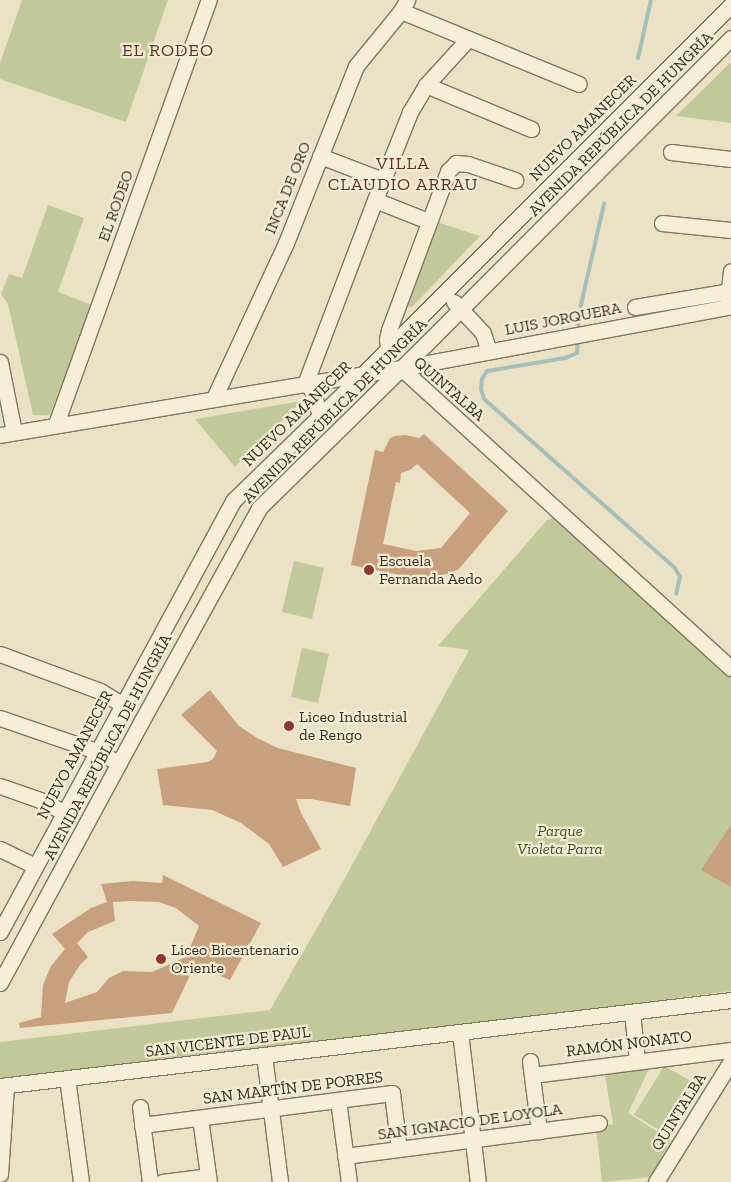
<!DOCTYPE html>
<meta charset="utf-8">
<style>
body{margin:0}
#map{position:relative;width:731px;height:1182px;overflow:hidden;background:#ebe2c5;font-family:"Zilla Slab",serif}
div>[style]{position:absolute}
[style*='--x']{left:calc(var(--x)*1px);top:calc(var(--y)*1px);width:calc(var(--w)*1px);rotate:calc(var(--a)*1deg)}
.green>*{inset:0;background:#c1c99a}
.stream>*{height:4px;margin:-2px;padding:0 2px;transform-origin:2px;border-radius:2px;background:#a7bfb9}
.building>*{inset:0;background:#c7a07e}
.roads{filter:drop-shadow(1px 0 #85745d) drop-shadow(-1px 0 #85745d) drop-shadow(0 1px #85745d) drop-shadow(0 -1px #85745d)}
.minor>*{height:15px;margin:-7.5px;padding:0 7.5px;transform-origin:7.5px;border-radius:7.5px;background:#f6efd8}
.dots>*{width:14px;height:14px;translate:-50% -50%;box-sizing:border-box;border:2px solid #f3ecd4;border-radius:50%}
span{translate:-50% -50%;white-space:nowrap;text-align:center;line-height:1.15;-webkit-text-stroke:4.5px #f3ecd4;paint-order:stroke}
.street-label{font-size:16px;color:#362c1f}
.poi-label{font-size:16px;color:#362c1f}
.left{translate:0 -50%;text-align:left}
.park-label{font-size:16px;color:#445127;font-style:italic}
.neighbourhood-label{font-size:18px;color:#603222;letter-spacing:1px}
</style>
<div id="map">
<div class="green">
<i style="clip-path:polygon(22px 0,168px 0,126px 122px,0 79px,0 63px)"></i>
<i style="clip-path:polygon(731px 62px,731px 123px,676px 116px)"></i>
<i style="clip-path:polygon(48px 205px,84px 218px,58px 292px,92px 305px,50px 415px,33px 415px,8px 304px,1px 294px,9px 274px,22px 278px)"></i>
<i style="clip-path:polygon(437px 222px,480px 236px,412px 307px,406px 306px)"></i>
<i style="clip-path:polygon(302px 401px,235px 467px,195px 419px)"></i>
<i style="clip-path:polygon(556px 517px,731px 671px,731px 991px,277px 1050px,0 1082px,0 1042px,270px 1010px,334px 898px,469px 650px,438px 646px,547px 520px)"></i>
<i style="clip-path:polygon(294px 561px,324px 568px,312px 619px,282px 612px)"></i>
<i style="clip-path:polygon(302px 648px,329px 654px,318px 703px,291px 697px)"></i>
<i style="clip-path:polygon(664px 1066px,696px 1084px,666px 1134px,634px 1115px)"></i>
<i style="clip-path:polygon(649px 1069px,628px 1113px,671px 1140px,651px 1177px,602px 1182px,596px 1127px,613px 1124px,605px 1075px)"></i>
</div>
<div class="stream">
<i style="--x:638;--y:58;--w:59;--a:-77.4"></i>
<i style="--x:578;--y:332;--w:23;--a:-85"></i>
<i style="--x:580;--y:309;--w:108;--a:-77.1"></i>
<i style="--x:578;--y:339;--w:14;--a:94"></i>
<i style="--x:577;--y:353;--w:13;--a:157"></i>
<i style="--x:565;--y:358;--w:79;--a:170.5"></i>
<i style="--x:487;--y:371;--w:9;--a:122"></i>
<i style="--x:482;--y:379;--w:10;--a:96"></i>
<i style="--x:481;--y:389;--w:10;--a:73"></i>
<i style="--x:484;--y:399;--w:255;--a:41.5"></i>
<i style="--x:675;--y:568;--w:10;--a:61"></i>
<i style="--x:680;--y:577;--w:17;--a:103"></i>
</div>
<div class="building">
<i style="clip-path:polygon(evenodd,424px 434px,508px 511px,459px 569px,448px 574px,414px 578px,351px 565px,375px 450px,383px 452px,390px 438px,395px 436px,406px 435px,419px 438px,424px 434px,417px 464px,470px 513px,441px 548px,416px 551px,383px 544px,396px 482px,400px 483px,401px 473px,410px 470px,417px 464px)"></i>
<i style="clip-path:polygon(210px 690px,239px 726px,257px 738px,278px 748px,356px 768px,350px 806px,311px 799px,296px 799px,301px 813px,321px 849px,283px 867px,269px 844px,241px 823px,212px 810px,163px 805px,157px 769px,208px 762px,213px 759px,217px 751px,181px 715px)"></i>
<i style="clip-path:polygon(731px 825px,731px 887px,701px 870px)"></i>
<i style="clip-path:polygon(evenodd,163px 875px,261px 923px,230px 980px,195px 965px,172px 1013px,20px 1028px,19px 1023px,41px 1017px,43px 985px,51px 966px,65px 949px,52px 934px,91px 908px,107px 902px,101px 884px,133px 881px,162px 883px,163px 875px,131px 901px,159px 902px,176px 908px,199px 926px,186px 957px,152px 972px,123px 971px,109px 978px,97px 992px,65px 1003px,69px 982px,80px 965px,88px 957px,77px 943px,88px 932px,115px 921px,113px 902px,131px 901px)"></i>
</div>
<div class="roads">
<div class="minor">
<i style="--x:401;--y:11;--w:192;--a:22.3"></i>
<i style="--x:426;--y:85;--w:114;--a:22.7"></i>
<i style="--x:671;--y:152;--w:60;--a:6.7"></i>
<i style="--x:320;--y:156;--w:67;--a:20.9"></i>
<i style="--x:375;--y:200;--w:57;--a:21.6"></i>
<i style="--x:662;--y:223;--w:69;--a:5.8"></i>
<i style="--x:728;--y:299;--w:28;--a:-84"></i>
<i style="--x:454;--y:302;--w:42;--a:46.9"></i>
<i style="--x:483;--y:333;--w:19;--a:72"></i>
<i style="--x:635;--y:307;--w:97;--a:-9.5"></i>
<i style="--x:388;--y:348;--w:9;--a:-96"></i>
<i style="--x:387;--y:339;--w:9;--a:-77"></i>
<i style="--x:389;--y:330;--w:170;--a:-69.6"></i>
<i style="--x:448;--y:171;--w:11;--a:-45"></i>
<i style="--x:456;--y:163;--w:12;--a:5"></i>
<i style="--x:468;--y:164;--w:50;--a:18.8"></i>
<i style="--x:0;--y:362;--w:71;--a:78.7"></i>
<i style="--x:401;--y:368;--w:446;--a:42.3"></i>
<i style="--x:214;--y:398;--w:171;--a:-65.1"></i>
<i style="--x:286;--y:243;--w:190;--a:-68.4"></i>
<i style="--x:356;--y:66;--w:71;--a:-50.7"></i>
<i style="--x:401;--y:11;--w:13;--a:-61"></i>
<i style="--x:320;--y:415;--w:28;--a:-108"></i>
<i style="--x:311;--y:388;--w:7;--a:-146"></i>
<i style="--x:305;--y:384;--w:197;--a:-69.2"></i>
<i style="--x:375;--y:200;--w:95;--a:-68.3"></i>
<i style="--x:410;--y:112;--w:31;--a:-59"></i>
<i style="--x:426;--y:85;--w:62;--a:-47.6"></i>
<i style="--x:56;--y:424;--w:451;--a:-70.2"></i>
<i style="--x:0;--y:435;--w:407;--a:-9.5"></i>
<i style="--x:401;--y:368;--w:336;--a:-10.6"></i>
<i style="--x:0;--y:654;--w:107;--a:20.3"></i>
<i style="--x:100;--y:691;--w:26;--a:31"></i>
<i style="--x:0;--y:718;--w:102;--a:19"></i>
<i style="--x:96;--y:751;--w:26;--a:28"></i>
<i style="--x:0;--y:786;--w:42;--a:19.3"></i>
<i style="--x:40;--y:800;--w:27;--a:27"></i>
<i style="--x:0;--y:849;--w:39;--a:26"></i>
<i style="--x:0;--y:932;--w:491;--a:-61.6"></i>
<i style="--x:234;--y:500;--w:179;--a:-44.3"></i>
<i style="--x:362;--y:375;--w:523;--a:-45.08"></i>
<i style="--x:0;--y:983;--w:297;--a:-61.6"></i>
<i style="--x:141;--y:722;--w:244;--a:-61.1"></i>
<i style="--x:259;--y:508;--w:234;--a:-44.5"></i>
<i style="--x:426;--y:344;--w:432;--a:-45.1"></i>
<i style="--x:632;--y:1012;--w:48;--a:84.1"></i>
<i style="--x:460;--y:1032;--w:151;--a:83.2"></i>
<i style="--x:264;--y:1055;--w:128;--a:82.8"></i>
<i style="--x:530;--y:1061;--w:71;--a:82.7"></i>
<i style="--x:532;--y:1075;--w:201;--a:-7.2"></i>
<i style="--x:67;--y:1078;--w:105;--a:82.3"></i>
<i style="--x:0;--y:1086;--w:736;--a:-6.71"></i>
<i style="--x:338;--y:1100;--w:83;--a:82.4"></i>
<i style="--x:140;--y:1107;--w:76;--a:82.4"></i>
<i style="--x:200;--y:1118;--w:65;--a:82"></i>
<i style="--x:142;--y:1125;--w:252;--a:-7.3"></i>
<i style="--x:392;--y:1093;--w:56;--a:82.9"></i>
<i style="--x:345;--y:1156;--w:256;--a:-7.4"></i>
<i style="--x:0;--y:1174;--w:88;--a:-86.1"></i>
<i style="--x:162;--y:1182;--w:46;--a:-7.4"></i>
<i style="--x:656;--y:1182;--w:142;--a:-58.2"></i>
</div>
</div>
<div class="dots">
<i style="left:369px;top:570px;background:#903531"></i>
<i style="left:289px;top:726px;background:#903531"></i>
<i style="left:161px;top:959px;background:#903531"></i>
</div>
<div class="street-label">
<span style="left:621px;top:124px;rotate:-45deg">AVENIDA REPÚBLICA DE HUNGRÍA</span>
<span style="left:583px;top:128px;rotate:-45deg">NUEVO AMANECER</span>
<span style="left:288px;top:188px;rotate:-68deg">INCA DE ORO</span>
<span style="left:116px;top:206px;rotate:-70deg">EL RODEO</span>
<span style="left:563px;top:319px;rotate:-11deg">LUIS JORQUERA</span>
<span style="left:449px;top:389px;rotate:41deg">QUINTALBA</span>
<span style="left:335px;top:411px;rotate:-45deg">AVENIDA REPÚBLICA DE HUNGRÍA</span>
<span style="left:297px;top:414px;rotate:-44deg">NUEVO AMANECER</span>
<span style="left:108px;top:747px;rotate:-62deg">AVENIDA REPÚBLICA DE HUNGRÍA</span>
<span style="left:75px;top:755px;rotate:-62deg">NUEVO AMANECER</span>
<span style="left:228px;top:1042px;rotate:-7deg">SAN VICENTE DE PAUL</span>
<span style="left:629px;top:1044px;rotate:-7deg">RAMÓN NONATO</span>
<span style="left:293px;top:1088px;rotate:-7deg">SAN MARTÍN DE PORRES</span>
<span style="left:679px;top:1112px;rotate:-58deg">QUINTALBA</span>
<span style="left:470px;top:1122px;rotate:-8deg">SAN IGNACIO DE LOYOLA</span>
</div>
<div class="poi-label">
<span class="left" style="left:379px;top:570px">Escuela<br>Fernanda Aedo</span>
<span class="left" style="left:299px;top:726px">Liceo Industrial<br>de Rengo</span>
<span class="left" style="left:171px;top:959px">Liceo Bicentenario<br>Oriente</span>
</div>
<div class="park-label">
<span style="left:560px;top:840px">Parque<br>Violeta Parra</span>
</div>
<div class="neighbourhood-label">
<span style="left:168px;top:50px">EL RODEO</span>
<span style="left:403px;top:174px">VILLA<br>CLAUDIO ARRAU</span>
</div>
</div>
